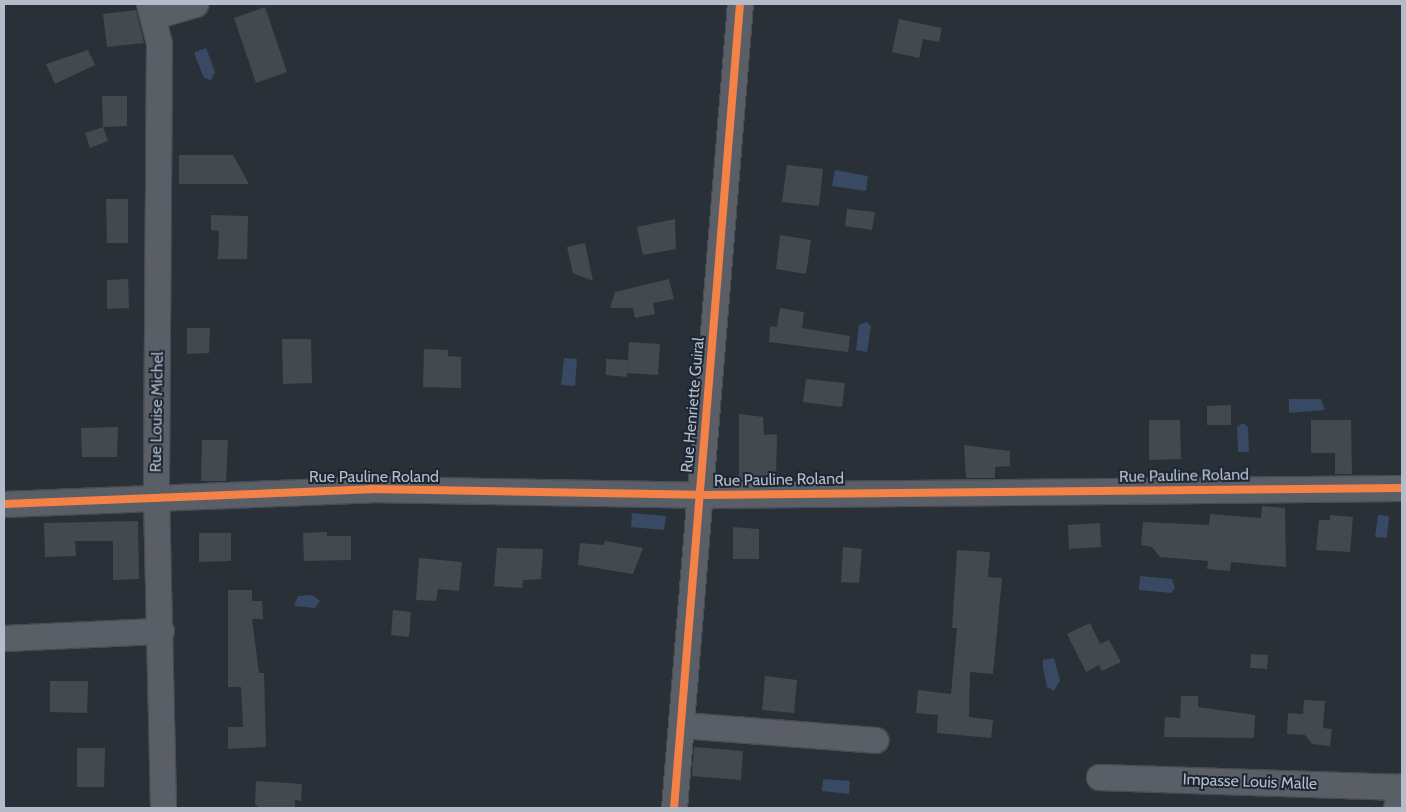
<!DOCTYPE html>
<style>
body{margin:0}
#map{position:relative;width:1406px;height:812px;overflow:hidden;background:#2a3038;font-family:Cabin,sans-serif}
div>[style]{position:absolute}
[style*='--x']{left:calc(var(--x)*1px);top:calc(var(--y)*1px);width:calc(var(--w)*1px);rotate:calc(var(--a)*1deg)}
.water>*{inset:0;background:#384963}
.building>*{inset:0;background:#444950}
.roads{filter:drop-shadow(1px 0 #484c53) drop-shadow(-1px 0 #484c53) drop-shadow(0 1px #484c53) drop-shadow(0 -1px #484c53)}
.minor>*{height:25px;margin:-12.5px;padding:0 12.5px;transform-origin:12.5px;border-radius:12.5px;background:#5a5e66}
.cycleway>*{height:8px;margin:-4px;padding:0 4px;transform-origin:4px;border-radius:4px;background:#f48246}
span{translate:-50% -50%;white-space:nowrap;text-align:center;line-height:1.15;-webkit-text-stroke:4px #1d2633;paint-order:stroke}
.street-label{font-size:16px;color:#b4bcc9}
.frame{position:absolute;inset:0;border:5px solid #b4bcc9;pointer-events:none}
</style>
<div id="map">
<div class="water">
<i style="clip-path:polygon(206px 48px,215px 72px,211px 80px,204px 78px,195px 56px,195px 52px)"></i>
<i style="clip-path:polygon(835px 170px,868px 176px,866px 191px,832px 186px)"></i>
<i style="clip-path:polygon(866px 322px,871px 326px,867px 352px,856px 350px,859px 325px)"></i>
<i style="clip-path:polygon(564px 358px,577px 359px,575px 386px,561px 385px)"></i>
<i style="clip-path:polygon(1289px 399px,1321px 399px,1325px 410px,1289px 413px)"></i>
<i style="clip-path:polygon(1243px 423px,1248px 427px,1249px 452px,1238px 452px,1237px 427px)"></i>
<i style="clip-path:polygon(632px 513px,666px 516px,664px 530px,631px 527px)"></i>
<i style="clip-path:polygon(1378px 515px,1389px 516px,1387px 538px,1375px 537px)"></i>
<i style="clip-path:polygon(1140px 576px,1172px 579px,1175px 588px,1171px 593px,1139px 590px)"></i>
<i style="clip-path:polygon(312px 595px,320px 601px,315px 608px,294px 606px,298px 596px)"></i>
<i style="clip-path:polygon(1054px 658px,1060px 680px,1054px 691px,1047px 687px,1043px 668px,1043px 660px)"></i>
<i style="clip-path:polygon(823px 779px,850px 781px,849px 794px,822px 791px)"></i>
</div>
<div class="building">
<i style="clip-path:polygon(265px 7px,287px 72px,256px 83px,234px 18px)"></i>
<i style="clip-path:polygon(136px 10px,144px 43px,107px 47px,103px 14px)"></i>
<i style="clip-path:polygon(899px 19px,942px 28px,939px 42px,923px 39px,919px 58px,892px 52px)"></i>
<i style="clip-path:polygon(88px 50px,95px 65px,55px 84px,46px 64px)"></i>
<i style="clip-path:polygon(102px 96px,127px 96px,127px 126px,103px 127px)"></i>
<i style="clip-path:polygon(103px 127px,108px 141px,90px 148px,85px 133px)"></i>
<i style="clip-path:polygon(179px 155px,233px 155px,249px 184px,179px 184px)"></i>
<i style="clip-path:polygon(787px 165px,823px 169px,819px 206px,782px 202px)"></i>
<i style="clip-path:polygon(106px 199px,128px 199px,128px 243px,107px 243px)"></i>
<i style="clip-path:polygon(847px 209px,875px 212px,872px 230px,845px 226px)"></i>
<i style="clip-path:polygon(211px 215px,248px 216px,247px 259px,218px 259px,219px 231px,211px 230px)"></i>
<i style="clip-path:polygon(675px 219px,676px 249px,643px 255px,637px 227px)"></i>
<i style="clip-path:polygon(780px 235px,811px 240px,806px 274px,776px 269px)"></i>
<i style="clip-path:polygon(585px 243px,593px 281px,573px 273px,567px 247px)"></i>
<i style="clip-path:polygon(128px 279px,129px 308px,107px 309px,107px 280px)"></i>
<i style="clip-path:polygon(669px 279px,674px 299px,653px 303px,655px 314px,635px 318px,633px 308px,610px 308px,615px 292px)"></i>
<i style="clip-path:polygon(780px 308px,804px 312px,802px 328px,850px 336px,848px 352px,769px 342px,770px 326px,777px 327px)"></i>
<i style="clip-path:polygon(187px 328px,210px 328px,209px 353px,187px 354px)"></i>
<i style="clip-path:polygon(282px 339px,311px 339px,312px 383px,283px 384px)"></i>
<i style="clip-path:polygon(629px 342px,660px 344px,658px 375px,627px 373px)"></i>
<i style="clip-path:polygon(424px 349px,448px 350px,448px 356px,461px 357px,461px 388px,423px 387px)"></i>
<i style="clip-path:polygon(606px 359px,628px 360px,627px 377px,606px 375px)"></i>
<i style="clip-path:polygon(806px 379px,845px 383px,842px 407px,803px 402px)"></i>
<i style="clip-path:polygon(1231px 405px,1231px 425px,1207px 425px,1207px 406px)"></i>
<i style="clip-path:polygon(739px 414px,763px 417px,764px 435px,777px 434px,776px 480px,739px 480px)"></i>
<i style="clip-path:polygon(1149px 420px,1180px 420px,1181px 459px,1149px 460px)"></i>
<i style="clip-path:polygon(1311px 420px,1351px 420px,1352px 474px,1335px 474px,1335px 453px,1311px 453px)"></i>
<i style="clip-path:polygon(118px 427px,117px 457px,82px 457px,81px 428px)"></i>
<i style="clip-path:polygon(202px 440px,228px 440px,226px 481px,201px 481px)"></i>
<i style="clip-path:polygon(964px 445px,1010px 451px,1010px 466px,995px 467px,995px 478px,966px 478px)"></i>
<i style="clip-path:polygon(1262px 506px,1285px 508px,1286px 567px,1231px 562px,1230px 571px,1207px 569px,1208px 561px,1160px 557px,1152px 547px,1141px 545px,1143px 522px,1209px 525px,1210px 514px,1261px 518px)"></i>
<i style="clip-path:polygon(1330px 515px,1353px 517px,1350px 552px,1316px 550px,1319px 520px,1330px 520px)"></i>
<i style="clip-path:polygon(138px 521px,139px 579px,113px 580px,113px 541px,75px 541px,76px 556px,45px 557px,44px 523px)"></i>
<i style="clip-path:polygon(1100px 523px,1101px 547px,1069px 549px,1068px 525px)"></i>
<i style="clip-path:polygon(733px 527px,759px 529px,759px 559px,733px 559px)"></i>
<i style="clip-path:polygon(327px 532px,327px 536px,351px 536px,351px 560px,304px 561px,303px 533px)"></i>
<i style="clip-path:polygon(199px 533px,231px 533px,231px 561px,199px 562px)"></i>
<i style="clip-path:polygon(605px 541px,643px 548px,633px 574px,578px 565px,580px 543px,604px 545px)"></i>
<i style="clip-path:polygon(843px 547px,862px 549px,859px 583px,841px 582px)"></i>
<i style="clip-path:polygon(497px 548px,543px 549px,541px 579px,523px 580px,522px 588px,494px 586px)"></i>
<i style="clip-path:polygon(957px 550px,990px 552px,988px 577px,1002px 578px,993px 674px,970px 672px,969px 717px,993px 720px,991px 738px,937px 733px,938px 715px,916px 713px,918px 690px,951px 694px,957px 628px,952px 628px)"></i>
<i style="clip-path:polygon(419px 558px,462px 562px,459px 591px,438px 589px,436px 601px,416px 600px)"></i>
<i style="clip-path:polygon(228px 590px,252px 590px,252px 601px,262px 601px,263px 619px,252px 619px,259px 673px,264px 673px,266px 747px,228px 749px,228px 727px,243px 727px,241px 687px,228px 687px)"></i>
<i style="clip-path:polygon(393px 610px,411px 612px,409px 637px,391px 635px)"></i>
<i style="clip-path:polygon(1090px 623px,1100px 644px,1109px 640px,1121px 662px,1102px 671px,1099px 665px,1086px 672px,1067px 634px)"></i>
<i style="clip-path:polygon(1251px 654px,1268px 655px,1267px 669px,1250px 668px)"></i>
<i style="clip-path:polygon(765px 676px,797px 680px,794px 713px,762px 710px)"></i>
<i style="clip-path:polygon(50px 681px,88px 681px,87px 713px,50px 712px)"></i>
<i style="clip-path:polygon(1181px 696px,1198px 696px,1198px 707px,1255px 715px,1254px 738px,1164px 737px,1165px 717px,1180px 718px)"></i>
<i style="clip-path:polygon(1304px 700px,1325px 701px,1323px 728px,1332px 729px,1330px 746px,1312px 744px,1305px 735px,1287px 734px,1288px 713px,1303px 714px)"></i>
<i style="clip-path:polygon(694px 747px,743px 751px,741px 780px,692px 776px)"></i>
<i style="clip-path:polygon(77px 748px,105px 748px,104px 787px,77px 787px)"></i>
<i style="clip-path:polygon(256px 781px,302px 784px,301px 801px,295px 800px,295px 808px,260px 808px,255px 804px)"></i>
</div>
<div class="roads">
<div class="minor">
<i style="--x:149;--y:4;--w:40;--a:75.6"></i>
<i style="--x:159;--y:43;--w:454;--a:90.4"></i>
<i style="--x:156;--y:497;--w:311;--a:88.7"></i>
<i style="--x:154;--y:16;--w:43;--a:-16.3"></i>
<i style="--x:4;--y:504;--w:367;--a:-2.3"></i>
<i style="--x:371;--y:489;--w:328;--a:1"></i>
<i style="--x:699;--y:495;--w:703;--a:-0.57"></i>
<i style="--x:4;--y:638;--w:157;--a:-2.6"></i>
<i style="--x:682;--y:725;--w:194;--a:4.4"></i>
<i style="--x:1099;--y:777;--w:303;--a:1.9"></i>
<i style="--x:674;--y:808;--w:807;--a:-85.31"></i>
<i style="--x:1396;--y:808;--w:23;--a:-75"></i>
</div>
</div>
<div class="cycleway">
<i style="--x:4;--y:504;--w:367;--a:-2.3"></i>
<i style="--x:371;--y:489;--w:328;--a:1"></i>
<i style="--x:699;--y:495;--w:703;--a:-0.57"></i>
<i style="--x:674;--y:808;--w:807;--a:-85.31"></i>
</div>
<div class="street-label">
<span style="left:693px;top:405px;rotate:-85deg">Rue Henriette Guiral</span>
<span style="left:157px;top:412px;rotate:-89deg">Rue Louise Michel</span>
<span style="left:1184px;top:476px;rotate:-1deg">Rue Pauline Roland</span>
<span style="left:374px;top:477px">Rue Pauline Roland</span>
<span style="left:779px;top:480px;rotate:-1deg">Rue Pauline Roland</span>
<span style="left:1250px;top:782px;rotate:2deg">Impasse Louis Malle</span>
</div>
<div class="frame"></div>
</div>
